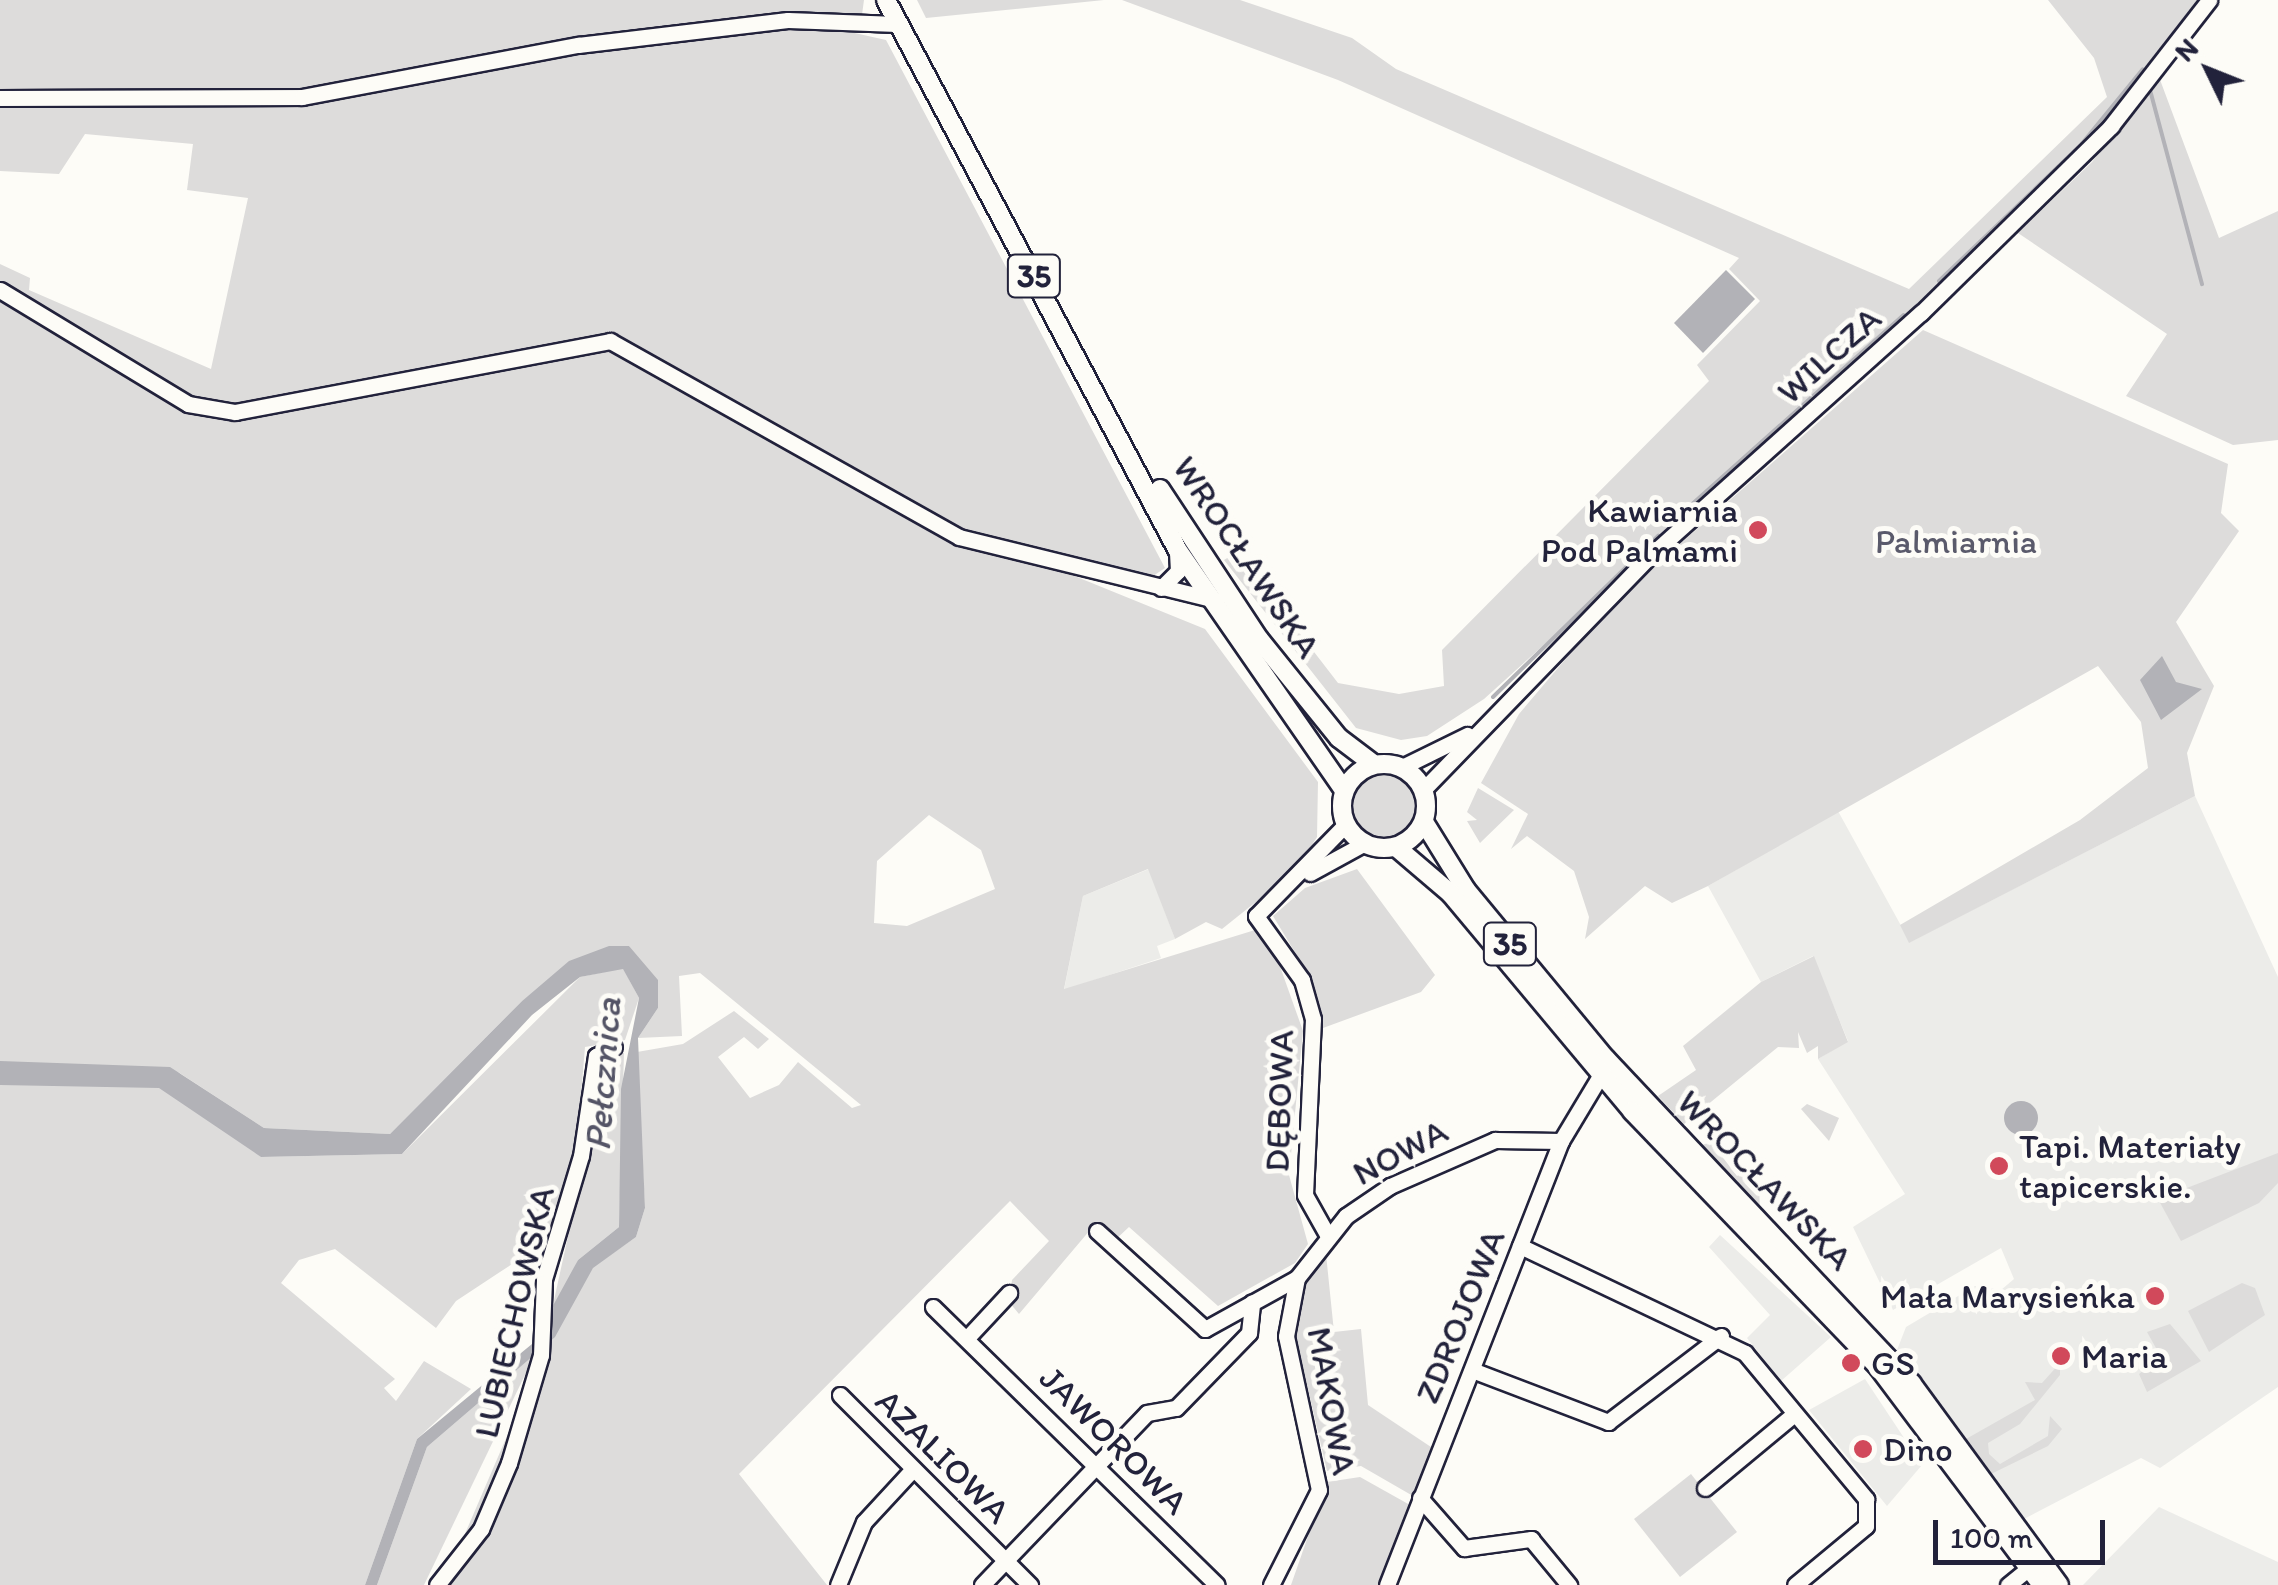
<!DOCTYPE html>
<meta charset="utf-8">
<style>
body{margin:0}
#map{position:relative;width:2278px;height:1585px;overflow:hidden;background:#fdfcf7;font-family:Itim,sans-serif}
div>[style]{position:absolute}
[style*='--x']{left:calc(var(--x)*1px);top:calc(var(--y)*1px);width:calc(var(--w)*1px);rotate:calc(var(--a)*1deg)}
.built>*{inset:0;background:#ecece9}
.green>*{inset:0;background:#dddcdb}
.round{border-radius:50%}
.water>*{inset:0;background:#b2b2b7}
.stream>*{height:4px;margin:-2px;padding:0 2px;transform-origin:2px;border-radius:2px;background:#b2b2b7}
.roads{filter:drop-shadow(2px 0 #22223b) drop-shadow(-2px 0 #22223b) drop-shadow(0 2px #22223b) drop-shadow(0 -2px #22223b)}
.minor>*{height:15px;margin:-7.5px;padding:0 7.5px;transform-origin:7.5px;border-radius:7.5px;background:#fdfcf7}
.major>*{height:18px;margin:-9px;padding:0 9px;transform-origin:9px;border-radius:9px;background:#fdfcf7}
.major>.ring{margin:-9px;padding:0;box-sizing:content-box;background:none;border:18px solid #fdfcf7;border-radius:50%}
.dots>*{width:28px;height:28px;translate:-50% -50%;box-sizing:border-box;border:5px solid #fdfcf7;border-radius:50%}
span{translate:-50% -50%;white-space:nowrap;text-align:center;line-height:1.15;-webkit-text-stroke:10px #fdfcf7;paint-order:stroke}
.shield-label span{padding:2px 8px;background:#fdfcf7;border:2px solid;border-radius:8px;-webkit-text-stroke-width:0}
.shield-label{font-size:32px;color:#22223b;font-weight:700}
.street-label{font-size:35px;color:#22223b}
.poi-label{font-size:35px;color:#22223b}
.right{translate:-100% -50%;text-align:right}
.left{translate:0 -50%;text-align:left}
.park-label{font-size:35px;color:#5a5a6b}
.water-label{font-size:38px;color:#545466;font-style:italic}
.north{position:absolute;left:2158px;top:20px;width:100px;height:100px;-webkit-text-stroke:8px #fdfcf7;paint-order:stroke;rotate:313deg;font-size:28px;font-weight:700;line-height:40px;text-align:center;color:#22223b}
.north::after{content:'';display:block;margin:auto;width:35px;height:45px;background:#22223b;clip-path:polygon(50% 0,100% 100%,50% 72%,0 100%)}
.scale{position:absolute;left:1933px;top:1520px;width:172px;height:45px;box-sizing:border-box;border:5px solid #22223b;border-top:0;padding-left:12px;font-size:30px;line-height:35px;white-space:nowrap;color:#22223b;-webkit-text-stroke:8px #fdfcf7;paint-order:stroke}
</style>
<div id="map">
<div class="built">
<i style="clip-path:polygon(2195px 796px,2278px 977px,2278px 1387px,2160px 1468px,2141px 1458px,2024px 1519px,1897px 1350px,1906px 1327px,1975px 1286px,2001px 1290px,2014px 1279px,2001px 1248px,1893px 1310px,1853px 1227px,1905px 1194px,1818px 1059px,1848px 1041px,1813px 956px,1761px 982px,1708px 886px,1838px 811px,1910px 942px)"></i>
<i style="clip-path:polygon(1149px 869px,1175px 939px,1157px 946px,1161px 958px,1064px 990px,1083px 896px)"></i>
<i style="clip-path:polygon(1720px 1235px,1831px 1337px,1781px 1381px,1747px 1338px,1770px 1315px,1709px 1247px)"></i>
<i style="clip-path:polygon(1865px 1379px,1922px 1465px,1887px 1506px,1809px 1410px)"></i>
<i style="clip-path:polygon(2159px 1507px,2278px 1562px,2278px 1585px,2083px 1585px)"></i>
</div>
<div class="green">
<i style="clip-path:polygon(evenodd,0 0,864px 0,861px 22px,823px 26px,886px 40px,1165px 568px,1150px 578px,964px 531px,1205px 629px,1318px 782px,1317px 837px,1297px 869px,1222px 929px,1206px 922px,1175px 939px,1148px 869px,1083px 896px,1064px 989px,1255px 930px,1277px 958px,1303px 1031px,1289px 1175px,1308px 1244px,1295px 1263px,1218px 1306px,1129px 1227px,1114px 1241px,1096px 1223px,1019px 1314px,1009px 1302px,1012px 1280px,1049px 1241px,1010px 1201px,739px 1474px,827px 1585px,443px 1585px,546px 1345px,593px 1267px,636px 1237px,645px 1208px,637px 1052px,683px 1044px,734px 1011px,769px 1039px,758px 1049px,744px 1037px,718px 1057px,750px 1098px,779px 1085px,798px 1062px,852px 1108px,861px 1105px,700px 973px,679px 976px,682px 1036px,638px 1038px,658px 1008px,629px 946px,521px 1002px,390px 1134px,264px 1128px,178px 1072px,261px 1157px,402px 1154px,580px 977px,623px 968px,639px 998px,625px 1040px,585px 1047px,576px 1155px,550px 1239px,456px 1301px,436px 1328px,335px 1249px,299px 1260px,281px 1283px,395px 1379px,384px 1388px,396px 1401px,424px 1361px,471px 1389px,417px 1439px,365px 1585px,0 1585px,0 264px,30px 278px,29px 290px,211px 369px,248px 198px,187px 190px,193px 144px,85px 134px,59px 174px,0 171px,0 0,929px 815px,981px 850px,995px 889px,907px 926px,874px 923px,877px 861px,929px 815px)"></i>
<i style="clip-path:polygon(917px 0,1104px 0,926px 18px)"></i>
<i style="clip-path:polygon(1122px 0,1240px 0,1352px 38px,1396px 69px,1909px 289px,2107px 97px,2094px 58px,2048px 0,2198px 0,2108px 121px,1927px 298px,1484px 699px,1427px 736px,1401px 740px,1356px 728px,1224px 560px,1237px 552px,1338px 683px,1399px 694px,1444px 686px,1442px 650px,1709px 381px,1697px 365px,1760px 301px,1729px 269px,1739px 258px,1338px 80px)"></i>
<i style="clip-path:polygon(2159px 77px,2219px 238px,2278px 211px,2278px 440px,2233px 445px,2126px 396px,2167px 334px,2018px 233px,2092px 162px)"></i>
<i style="clip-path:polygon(1923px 330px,2228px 464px,2221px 513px,2239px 531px,2176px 622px,2214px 686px,2187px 753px,2195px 796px,1909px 943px,1900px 925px,2080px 820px,2148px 768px,2141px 722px,2098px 666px,1708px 886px,1672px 903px,1645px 886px,1585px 939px,1589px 917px,1574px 871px,1527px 836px,1511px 849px,1528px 814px,1481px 783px,1519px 714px,1614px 602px)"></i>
<i class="round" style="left:1353px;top:775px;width:62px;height:62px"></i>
<i style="clip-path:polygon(1478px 788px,1514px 810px,1480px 843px,1467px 821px,1477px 820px,1467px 812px)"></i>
<i style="clip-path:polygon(1357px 869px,1435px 975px,1421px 992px,1323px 1028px,1310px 977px,1273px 916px,1305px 888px)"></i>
<i style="clip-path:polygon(1814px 956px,1848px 1042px,1818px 1059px,1818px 1046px,1807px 1053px,1798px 1032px,1799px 1048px,1778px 1047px,1684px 1124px,1658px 1096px,1696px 1070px,1683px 1046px,1761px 982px)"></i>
<i style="clip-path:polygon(624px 1053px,619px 1227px,578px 1260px,549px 1323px,608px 1054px)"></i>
<i style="clip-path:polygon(1807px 1104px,1839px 1118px,1829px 1141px,1801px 1109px)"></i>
<i style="clip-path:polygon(1711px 1142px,1737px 1176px,1744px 1169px,1759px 1187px,1760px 1209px,1699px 1146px)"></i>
<i style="clip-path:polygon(2278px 1153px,2278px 1183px,2259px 1203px,2181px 1241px,2158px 1199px)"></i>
<i style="clip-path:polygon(1326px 1254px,1334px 1332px,1361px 1329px,1368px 1405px,1434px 1449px,1413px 1496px,1361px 1466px,1327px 1471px,1293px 1324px,1299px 1295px)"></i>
<i style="clip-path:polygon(2242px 1283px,2255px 1288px,2265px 1315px,2209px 1352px,2188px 1311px)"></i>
<i style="clip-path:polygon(2170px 1324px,2201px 1361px,2147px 1392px,2139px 1374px,2161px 1357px,2147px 1332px)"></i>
<i style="clip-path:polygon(535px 1354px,424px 1585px,377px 1585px,427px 1447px)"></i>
<i style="clip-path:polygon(2060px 1363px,2060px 1375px,2020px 1424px,1988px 1443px,1989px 1454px,2000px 1464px,2048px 1436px,2050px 1416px,2062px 1429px,2048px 1446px,1991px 1474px,1966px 1439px,2035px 1400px,2025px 1382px,2042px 1383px)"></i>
<i style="clip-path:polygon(1691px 1474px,1737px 1532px,1680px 1577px,1634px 1519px)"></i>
<i style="clip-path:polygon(1360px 1477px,1410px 1505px,1378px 1585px,1291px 1585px,1327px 1482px)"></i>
</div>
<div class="water">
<i style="clip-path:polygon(1726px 270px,1755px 299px,1703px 353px,1674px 323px)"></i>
<i style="clip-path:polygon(2162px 656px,2176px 682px,2202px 689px,2161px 720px,2140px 680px)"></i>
<i style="clip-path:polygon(609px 946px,629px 946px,658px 980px,658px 1008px,638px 1038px,645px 1208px,636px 1237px,593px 1268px,555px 1337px,427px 1447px,377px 1585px,365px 1585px,417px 1439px,532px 1344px,578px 1260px,619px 1227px,621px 1089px,639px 998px,623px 969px,580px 977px,532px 1015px,402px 1154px,261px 1157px,159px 1088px,0 1085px,0 1061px,170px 1067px,264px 1128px,390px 1134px,521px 1002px,569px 961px)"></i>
<i class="round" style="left:2004px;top:1101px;width:34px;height:34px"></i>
</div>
<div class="stream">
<i style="--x:2150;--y:90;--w:201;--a:75"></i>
<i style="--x:1939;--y:281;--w:195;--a:-43.8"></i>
<i style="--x:2080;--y:146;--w:99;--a:-50.7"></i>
<i style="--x:1671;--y:523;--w:312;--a:-41.8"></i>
<i style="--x:1493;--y:697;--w:231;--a:-44.3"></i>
</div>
<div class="roads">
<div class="minor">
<i style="--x:0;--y:98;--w:302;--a:-0.2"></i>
<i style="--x:302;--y:97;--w:281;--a:-10.7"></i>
<i style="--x:578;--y:45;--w:211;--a:-6.8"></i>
<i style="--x:788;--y:20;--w:109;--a:2.1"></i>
<i style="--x:0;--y:290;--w:220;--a:31.2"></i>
<i style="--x:188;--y:404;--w:48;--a:9.7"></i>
<i style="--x:235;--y:412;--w:382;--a:-10.7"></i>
<i style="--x:610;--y:341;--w:400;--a:29.3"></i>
<i style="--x:959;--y:537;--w:265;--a:13.8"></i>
<i style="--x:1161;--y:588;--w:24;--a:-45"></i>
<i style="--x:1178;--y:571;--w:22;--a:-93"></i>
<i style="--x:1400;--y:768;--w:75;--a:-26.2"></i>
<i style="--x:1422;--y:791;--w:330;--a:-45.9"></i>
<i style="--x:1652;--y:554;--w:361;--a:-41.9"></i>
<i style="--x:1921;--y:313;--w:267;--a:-44.5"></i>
<i style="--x:2111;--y:126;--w:160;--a:-52.1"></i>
<i style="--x:1310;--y:873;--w:63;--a:-28.6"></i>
<i style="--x:1097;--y:1231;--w:146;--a:42.2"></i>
<i style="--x:1205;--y:1329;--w:105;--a:-29"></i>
<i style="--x:1328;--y:1236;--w:47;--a:-119.3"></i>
<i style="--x:1305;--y:1195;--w:176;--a:-87.4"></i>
<i style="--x:1313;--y:1019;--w:41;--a:-105.8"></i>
<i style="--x:1302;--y:980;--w:79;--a:-125.7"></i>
<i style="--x:1256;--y:916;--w:129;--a:-45.6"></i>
<i style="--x:1520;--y:1246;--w:249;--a:25.4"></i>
<i style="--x:1745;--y:1353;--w:190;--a:50.3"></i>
<i style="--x:1866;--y:1499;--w:27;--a:90"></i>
<i style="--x:1866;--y:1526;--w:92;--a:140.3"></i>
<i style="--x:933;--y:1307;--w:397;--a:44.4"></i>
<i style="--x:967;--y:1338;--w:62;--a:-47"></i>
<i style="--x:1472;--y:1370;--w:146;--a:20.9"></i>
<i style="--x:1608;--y:1422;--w:142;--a:-37.3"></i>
<i style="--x:840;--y:1395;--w:269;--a:45"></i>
<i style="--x:1705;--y:1488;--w:116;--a:-39.7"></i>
<i style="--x:1420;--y:1498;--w:67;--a:48.7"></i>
<i style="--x:1464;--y:1548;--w:68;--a:-7.7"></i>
<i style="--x:1531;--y:1539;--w:60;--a:50.4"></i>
<i style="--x:437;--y:1585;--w:71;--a:-51.8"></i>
<i style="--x:481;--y:1529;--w:72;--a:-67"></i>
<i style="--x:509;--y:1463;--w:113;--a:-73.5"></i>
<i style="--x:541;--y:1355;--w:76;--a:-87.7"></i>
<i style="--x:544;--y:1279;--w:128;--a:-73.3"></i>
<i style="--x:581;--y:1156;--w:101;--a:-81.5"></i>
<i style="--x:596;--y:1056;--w:20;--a:-27"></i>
<i style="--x:838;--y:1585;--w:68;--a:-67.6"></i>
<i style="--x:864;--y:1522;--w:72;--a:-47.2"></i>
<i style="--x:982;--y:1585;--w:238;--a:-46.2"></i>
<i style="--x:1147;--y:1413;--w:29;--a:-10"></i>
<i style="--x:1176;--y:1408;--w:105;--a:-45.8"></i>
<i style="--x:1249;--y:1333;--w:31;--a:-84"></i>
<i style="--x:1271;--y:1585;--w:106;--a:-63.2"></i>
<i style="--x:1319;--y:1490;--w:157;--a:-102.1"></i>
<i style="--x:1286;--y:1336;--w:59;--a:-79.3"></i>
<i style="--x:1297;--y:1278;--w:79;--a:-51.7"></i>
<i style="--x:1346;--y:1216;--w:53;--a:-34.3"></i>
<i style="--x:1390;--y:1186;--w:115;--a:-23.7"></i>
<i style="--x:1495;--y:1140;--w:66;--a:0.9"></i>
<i style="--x:1387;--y:1585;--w:477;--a:-68.6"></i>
<i style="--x:1561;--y:1141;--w:76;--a:-59"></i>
<i style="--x:2008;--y:1585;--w:27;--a:-39"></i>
</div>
<div class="major">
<i style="--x:886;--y:0;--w:621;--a:62.07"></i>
<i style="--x:1177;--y:549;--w:293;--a:55.3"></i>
<i style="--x:1160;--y:489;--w:180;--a:56.6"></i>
<i style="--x:1259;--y:639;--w:127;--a:51.1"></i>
<i style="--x:1339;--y:738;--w:41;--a:37.1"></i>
<i class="ring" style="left:1342px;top:764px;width:66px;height:66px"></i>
<i style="--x:1424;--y:822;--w:80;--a:58.3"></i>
<i style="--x:1466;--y:890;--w:219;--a:50.4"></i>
<i style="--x:1606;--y:1059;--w:446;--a:46.7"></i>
<i style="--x:1912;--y:1384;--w:249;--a:53.8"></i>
<i style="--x:1396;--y:847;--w:71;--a:40.4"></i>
<i style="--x:1450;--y:893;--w:284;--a:50.1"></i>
<i style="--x:1632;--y:1111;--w:356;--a:46.1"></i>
<i style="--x:1879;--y:1368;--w:271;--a:53.1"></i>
</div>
</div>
<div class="dots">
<i style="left:1758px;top:530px;background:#d1495b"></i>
<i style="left:1999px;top:1166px;background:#d1495b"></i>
<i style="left:2155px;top:1296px;background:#d1495b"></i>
<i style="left:2061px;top:1356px;background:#d1495b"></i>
<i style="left:1851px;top:1363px;background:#d1495b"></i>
<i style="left:1863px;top:1449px;background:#d1495b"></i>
</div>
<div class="shield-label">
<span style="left:1034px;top:276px">35</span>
<span style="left:1510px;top:944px">35</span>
</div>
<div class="street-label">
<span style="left:1829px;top:355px;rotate:-42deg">WILCZA</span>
<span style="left:1247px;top:557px;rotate:56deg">WROCŁAWSKA</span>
<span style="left:1279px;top:1101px;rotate:-88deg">DĘBOWA</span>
<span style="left:1400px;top:1152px;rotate:-28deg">NOWA</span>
<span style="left:1765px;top:1180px;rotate:46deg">WROCŁAWSKA</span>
<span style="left:514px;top:1312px;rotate:-77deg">LUBIECHOWSKA</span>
<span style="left:1460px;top:1316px;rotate:-68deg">ZDROJOWA</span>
<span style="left:1332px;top:1401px;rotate:80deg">MAKOWA</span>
<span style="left:1114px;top:1440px;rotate:45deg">JAWOROWA</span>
<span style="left:943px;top:1456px;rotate:45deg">AZALIOWA</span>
</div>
<div class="poi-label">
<span class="right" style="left:1738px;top:530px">Kawiarnia<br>Pod Palmami</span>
<span class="left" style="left:2019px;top:1166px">Tapi. Materiały<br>tapicerskie.</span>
<span class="right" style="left:2135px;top:1296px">Mała Marysieńka</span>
<span class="left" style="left:2081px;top:1356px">Maria</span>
<span class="left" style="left:1871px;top:1363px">GS</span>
<span class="left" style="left:1883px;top:1449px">Dino</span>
</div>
<div class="park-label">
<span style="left:1956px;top:541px">Palmiarnia</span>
</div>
<div class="water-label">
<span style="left:603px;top:1074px;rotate:-86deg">Pełcznica</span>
</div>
<div class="north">N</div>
<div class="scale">100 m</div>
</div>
